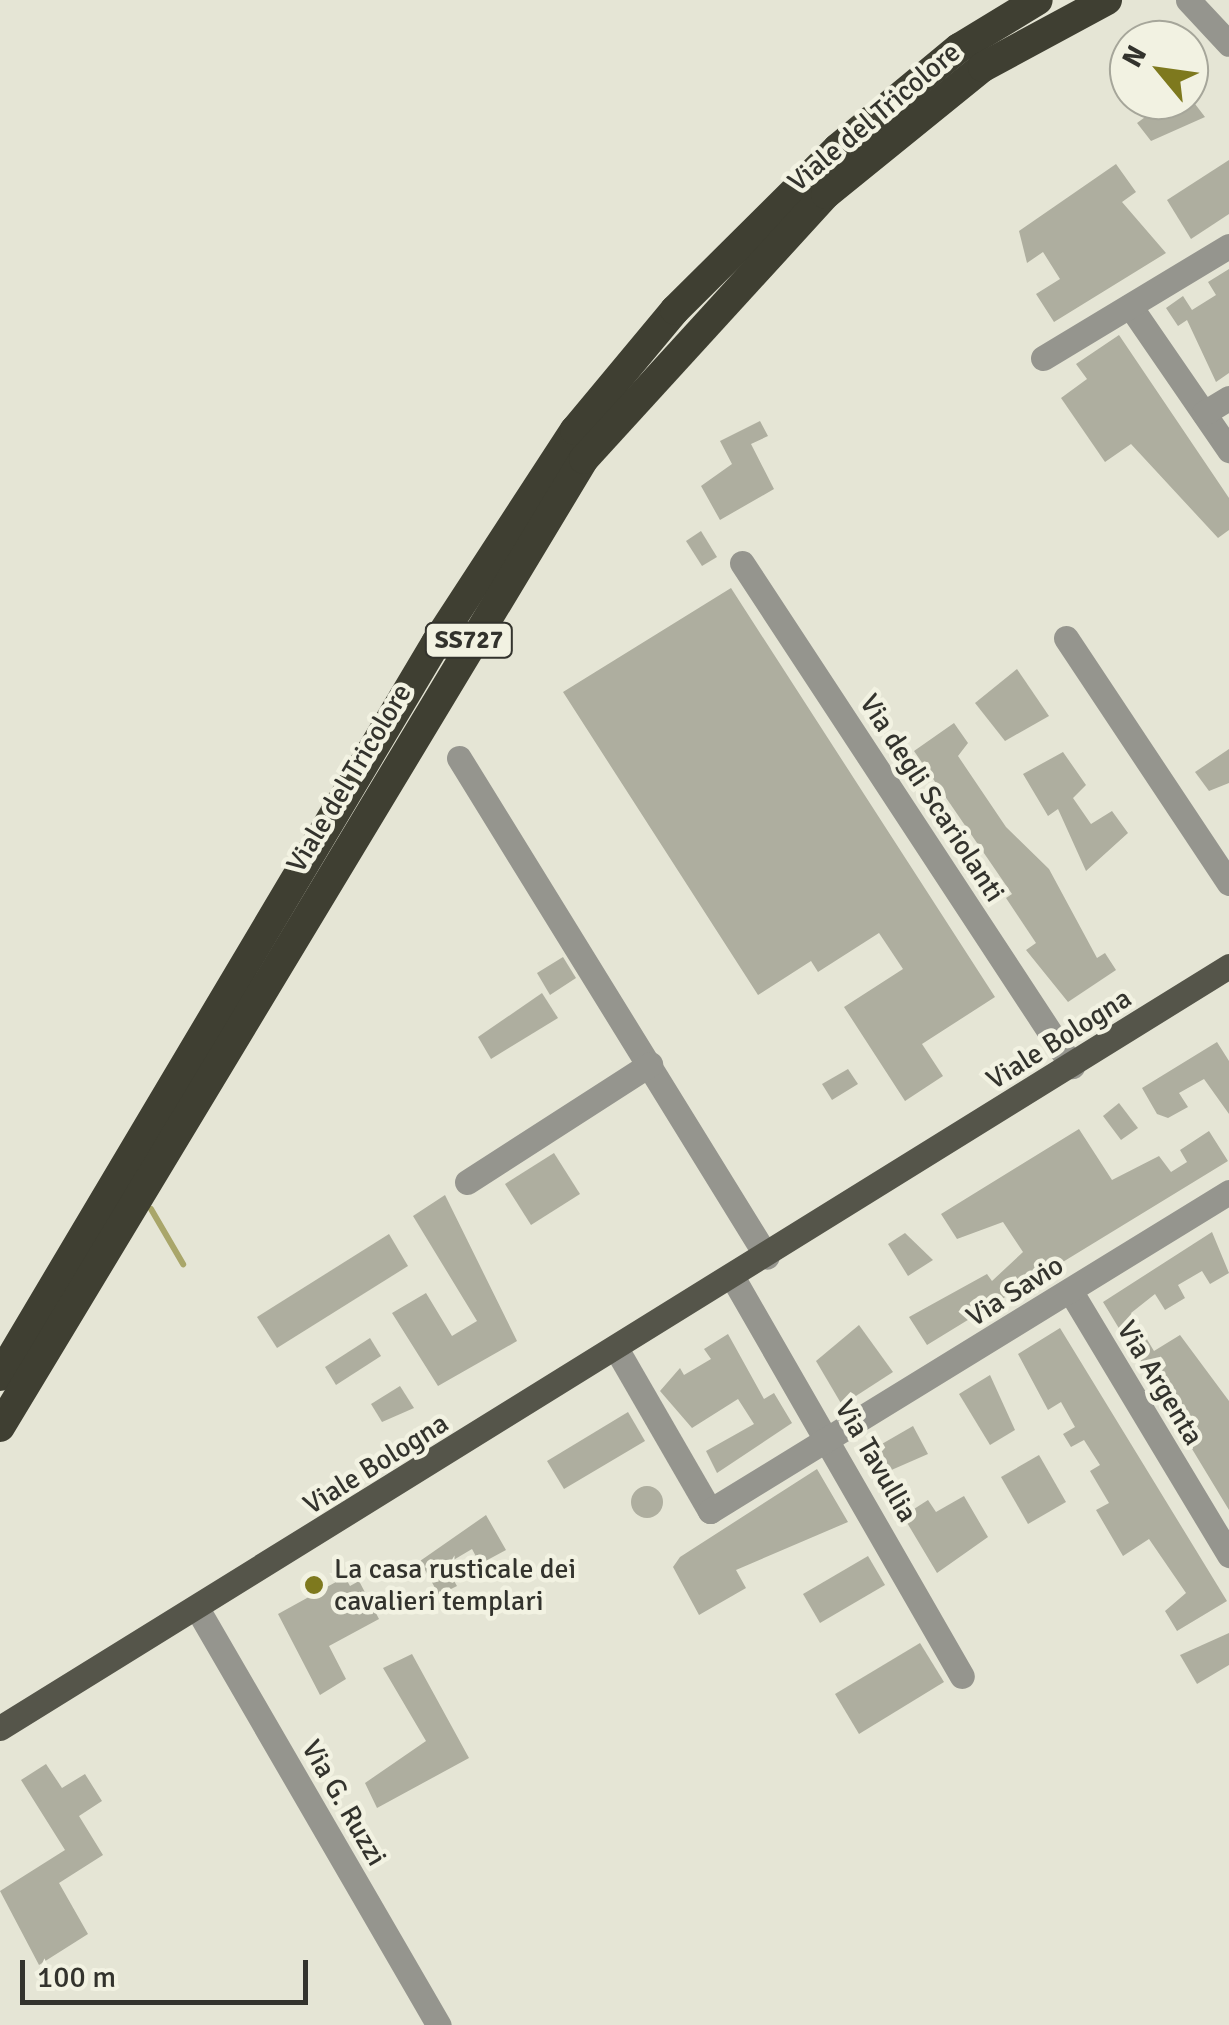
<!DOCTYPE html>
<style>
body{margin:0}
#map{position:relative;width:1229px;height:2025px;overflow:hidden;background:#e5e5d5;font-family:Signika,sans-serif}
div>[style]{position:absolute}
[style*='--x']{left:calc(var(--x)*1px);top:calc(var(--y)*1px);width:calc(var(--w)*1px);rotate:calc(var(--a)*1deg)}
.stream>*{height:6px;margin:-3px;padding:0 3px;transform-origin:3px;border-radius:3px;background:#a9a66a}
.building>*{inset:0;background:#aeae9f}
.round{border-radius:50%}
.minor>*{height:25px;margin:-12.5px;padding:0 12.5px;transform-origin:12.5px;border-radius:12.5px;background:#95958e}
.major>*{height:25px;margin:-12.5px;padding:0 12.5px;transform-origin:12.5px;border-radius:12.5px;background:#55554a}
.highway>*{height:30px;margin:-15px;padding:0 15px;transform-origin:15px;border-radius:15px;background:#3f3f32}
.dots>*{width:28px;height:28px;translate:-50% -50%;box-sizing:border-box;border:5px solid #f2f2e2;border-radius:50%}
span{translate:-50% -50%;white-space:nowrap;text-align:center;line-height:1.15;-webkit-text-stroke:9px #f2f2e2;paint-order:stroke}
.shield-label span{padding:2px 8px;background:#f2f2e2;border:2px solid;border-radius:8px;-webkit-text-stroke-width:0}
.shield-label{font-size:25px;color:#33332d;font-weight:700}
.street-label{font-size:28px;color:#33332d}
.poi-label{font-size:28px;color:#33332d}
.left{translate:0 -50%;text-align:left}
.north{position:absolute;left:1109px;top:20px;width:100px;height:100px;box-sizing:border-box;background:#f2f2e2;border:2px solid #a6a69a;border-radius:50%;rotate:299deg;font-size:28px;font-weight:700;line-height:40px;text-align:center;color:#33332d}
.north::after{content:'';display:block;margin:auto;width:35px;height:45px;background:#7e791e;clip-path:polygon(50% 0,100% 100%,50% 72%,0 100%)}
.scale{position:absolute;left:20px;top:1960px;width:288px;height:45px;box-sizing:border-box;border:5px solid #33332d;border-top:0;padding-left:12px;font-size:30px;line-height:35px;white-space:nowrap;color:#33332d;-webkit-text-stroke:8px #f2f2e2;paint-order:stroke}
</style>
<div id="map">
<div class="stream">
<i style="--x:151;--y:1209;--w:64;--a:59.8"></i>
</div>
<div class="building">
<i style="clip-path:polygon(1144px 100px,1192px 100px,1205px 117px,1151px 141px,1137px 123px,1152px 112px)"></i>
<i style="clip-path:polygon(1229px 160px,1229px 214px,1191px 239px,1167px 200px)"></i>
<i style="clip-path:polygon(1116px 164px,1136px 192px,1122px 202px,1166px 253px,1054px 322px,1036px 294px,1060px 279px,1043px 252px,1027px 263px,1019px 231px)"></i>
<i style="clip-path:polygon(1229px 269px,1229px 373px,1216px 382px,1187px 320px,1178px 326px,1166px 308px,1183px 296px,1192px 310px,1216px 295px,1208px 282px)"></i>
<i style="clip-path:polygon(1119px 335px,1229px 498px,1229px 530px,1218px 538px,1131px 444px,1105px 462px,1061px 398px,1087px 379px,1076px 364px)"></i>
<i style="clip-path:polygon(760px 421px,768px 436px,751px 444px,774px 489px,720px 520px,701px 486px,732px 464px,720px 441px)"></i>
<i style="clip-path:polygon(701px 531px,717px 557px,702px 566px,686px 541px)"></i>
<i style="clip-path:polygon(731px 588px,995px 997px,922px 1044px,943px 1076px,905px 1101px,844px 1007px,903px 969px,879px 933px,818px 972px,811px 961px,758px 995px,563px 692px)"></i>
<i style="clip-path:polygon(1017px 669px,1049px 716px,1005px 741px,975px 703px)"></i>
<i style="clip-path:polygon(954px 723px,968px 743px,958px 756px,1006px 827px,1049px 869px,1097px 958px,1105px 953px,1116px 970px,1068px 1002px,1026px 950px,1036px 943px,1006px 898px,1012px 894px,914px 751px)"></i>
<i style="clip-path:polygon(1229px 749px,1229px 783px,1209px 791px,1195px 772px)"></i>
<i style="clip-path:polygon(1063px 752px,1086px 785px,1073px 798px,1091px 824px,1112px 811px,1128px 833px,1086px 871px,1058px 809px,1048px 816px,1023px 774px)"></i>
<i style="clip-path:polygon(563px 957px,576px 978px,550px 995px,537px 973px)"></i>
<i style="clip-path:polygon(542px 993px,558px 1018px,491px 1059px,478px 1037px)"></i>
<i style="clip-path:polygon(1217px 1042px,1229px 1061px,1229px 1114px,1204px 1079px,1179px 1093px,1188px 1107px,1168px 1118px,1157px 1114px,1142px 1088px)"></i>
<i style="clip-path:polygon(848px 1069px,858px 1084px,832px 1100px,822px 1084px)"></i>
<i style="clip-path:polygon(1119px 1103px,1138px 1128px,1121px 1140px,1103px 1116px)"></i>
<i style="clip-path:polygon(1079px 1129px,1112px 1180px,1159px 1156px,1171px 1172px,1187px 1162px,1180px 1150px,1209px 1131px,1228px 1161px,927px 1345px,909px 1317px,987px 1274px,992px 1281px,1023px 1252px,1003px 1222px,957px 1239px,941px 1214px)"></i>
<i style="clip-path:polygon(554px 1153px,580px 1194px,531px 1225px,505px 1184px)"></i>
<i style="clip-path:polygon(445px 1195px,517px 1341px,438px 1386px,392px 1313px,426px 1293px,452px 1336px,477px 1321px,413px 1216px)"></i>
<i style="clip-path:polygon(1212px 1232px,1229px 1273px,1210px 1284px,1202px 1271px,1178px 1285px,1185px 1298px,1165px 1310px,1155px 1294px,1131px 1313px,1154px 1351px,1180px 1335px,1229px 1401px,1229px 1510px,1103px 1302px)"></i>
<i style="clip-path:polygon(905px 1233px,933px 1260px,908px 1276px,888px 1244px)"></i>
<i style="clip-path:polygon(389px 1234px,408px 1266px,277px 1348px,257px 1317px)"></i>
<i style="clip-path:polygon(859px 1325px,893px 1372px,842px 1405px,816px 1361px)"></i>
<i style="clip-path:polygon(1060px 1328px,1227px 1601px,1177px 1631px,1165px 1611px,1186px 1593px,1149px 1539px,1123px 1556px,1096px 1510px,1109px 1503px,1090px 1471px,1100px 1465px,1084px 1440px,1071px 1447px,1063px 1434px,1075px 1427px,1061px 1402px,1048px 1410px,1018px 1354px)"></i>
<i style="clip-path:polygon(728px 1334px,764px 1399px,774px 1393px,792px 1423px,717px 1473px,706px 1451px,754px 1424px,738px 1399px,692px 1428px,660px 1391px,680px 1368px,684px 1375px,711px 1359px,704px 1349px)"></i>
<i style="clip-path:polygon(370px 1338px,381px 1356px,336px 1385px,325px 1367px)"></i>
<i style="clip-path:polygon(990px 1375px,1015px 1430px,990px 1445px,959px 1394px)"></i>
<i style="clip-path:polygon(400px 1386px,414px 1408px,382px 1422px,371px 1404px)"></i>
<i style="clip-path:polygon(628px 1412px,645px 1441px,564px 1489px,547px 1461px)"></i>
<i style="clip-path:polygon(913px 1426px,928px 1454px,880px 1475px,868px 1452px)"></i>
<i style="clip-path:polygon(1039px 1455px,1066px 1502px,1028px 1524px,1001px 1477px)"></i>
<i style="clip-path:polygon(817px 1469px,848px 1522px,736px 1570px,746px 1588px,699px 1615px,673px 1567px,680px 1557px)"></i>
<i class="round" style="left:631px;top:1486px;width:32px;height:32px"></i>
<i style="clip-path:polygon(964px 1496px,988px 1537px,937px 1573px,903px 1516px,928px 1500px,936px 1512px)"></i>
<i style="clip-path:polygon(486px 1515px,506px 1550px,480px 1564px,472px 1549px,445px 1565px,457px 1586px,439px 1595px,420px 1561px)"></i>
<i style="clip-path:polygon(868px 1556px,885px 1585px,820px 1623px,803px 1594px)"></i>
<i style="clip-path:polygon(345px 1577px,350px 1586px,359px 1581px,379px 1619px,329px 1646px,346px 1679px,320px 1695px,278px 1614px)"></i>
<i style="clip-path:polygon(1229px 1633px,1229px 1665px,1197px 1684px,1180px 1655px)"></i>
<i style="clip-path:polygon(920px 1643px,944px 1682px,859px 1734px,835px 1694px)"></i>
<i style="clip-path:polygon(412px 1654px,469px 1758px,377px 1808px,365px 1783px,426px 1741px,383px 1668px)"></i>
<i style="clip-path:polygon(46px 1764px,62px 1788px,85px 1774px,102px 1801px,79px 1816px,103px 1855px,59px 1883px,88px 1934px,39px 1965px,0 1891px,65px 1850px,21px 1780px)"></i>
</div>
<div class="minor">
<i style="--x:1188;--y:0;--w:60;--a:47"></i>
<i style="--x:1130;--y:306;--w:175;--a:55.5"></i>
<i style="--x:1043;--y:358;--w:217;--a:-31.1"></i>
<i style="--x:1204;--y:413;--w:29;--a:-31"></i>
<i style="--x:742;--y:563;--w:602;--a:56.73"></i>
<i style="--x:1066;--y:638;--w:294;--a:56.4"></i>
<i style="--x:459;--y:758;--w:586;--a:58.32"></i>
<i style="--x:467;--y:1182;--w:218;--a:-32.8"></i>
<i style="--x:733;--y:1278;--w:459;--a:60.1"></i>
<i style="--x:1071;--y:1292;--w:307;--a:59"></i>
<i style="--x:617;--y:1350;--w:186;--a:60"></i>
<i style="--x:710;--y:1511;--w:609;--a:-31.58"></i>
<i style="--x:198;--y:1610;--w:480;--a:59.9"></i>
</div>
<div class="major">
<i style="--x:0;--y:1728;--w:1446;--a:-31.8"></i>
</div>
<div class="highway">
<i style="--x:0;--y:1376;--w:853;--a:-59.26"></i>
<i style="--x:436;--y:643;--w:254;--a:-56.9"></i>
<i style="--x:575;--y:430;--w:156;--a:-50.2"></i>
<i style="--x:675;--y:310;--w:230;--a:-44.8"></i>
<i style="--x:838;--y:148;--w:157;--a:-39.6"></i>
<i style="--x:959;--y:48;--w:92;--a:-31.3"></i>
<i style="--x:0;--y:1427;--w:1131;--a:-58.9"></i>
<i style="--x:584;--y:459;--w:359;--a:-47.6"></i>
<i style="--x:826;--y:194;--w:202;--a:-39"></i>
<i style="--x:983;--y:67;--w:141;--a:-28.4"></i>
</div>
<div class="dots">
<i style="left:314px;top:1585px;background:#7e791e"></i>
</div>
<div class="shield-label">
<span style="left:469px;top:640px">SS727</span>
</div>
<div class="street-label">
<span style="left:874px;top:117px;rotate:-40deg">Viale del Tricolore</span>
<span style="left:349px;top:778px;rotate:-59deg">Viale del Tricolore</span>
<span style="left:932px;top:798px;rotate:57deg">Via degli Scariolanti</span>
<span style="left:1059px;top:1039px;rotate:-32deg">Viale Bologna</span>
<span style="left:1015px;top:1291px;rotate:-32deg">Via Savio</span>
<span style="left:1160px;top:1383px;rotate:59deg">Via Argenta</span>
<span style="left:876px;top:1461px;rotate:60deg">Via Tavullia</span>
<span style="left:376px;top:1464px;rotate:-32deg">Viale Bologna</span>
<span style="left:344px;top:1803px;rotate:60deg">Via G. Ruzzi</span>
</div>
<div class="poi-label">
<span class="left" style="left:334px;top:1585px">La casa rusticale dei<br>cavalieri templari</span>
</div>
<div class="north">N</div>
<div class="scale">100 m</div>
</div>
